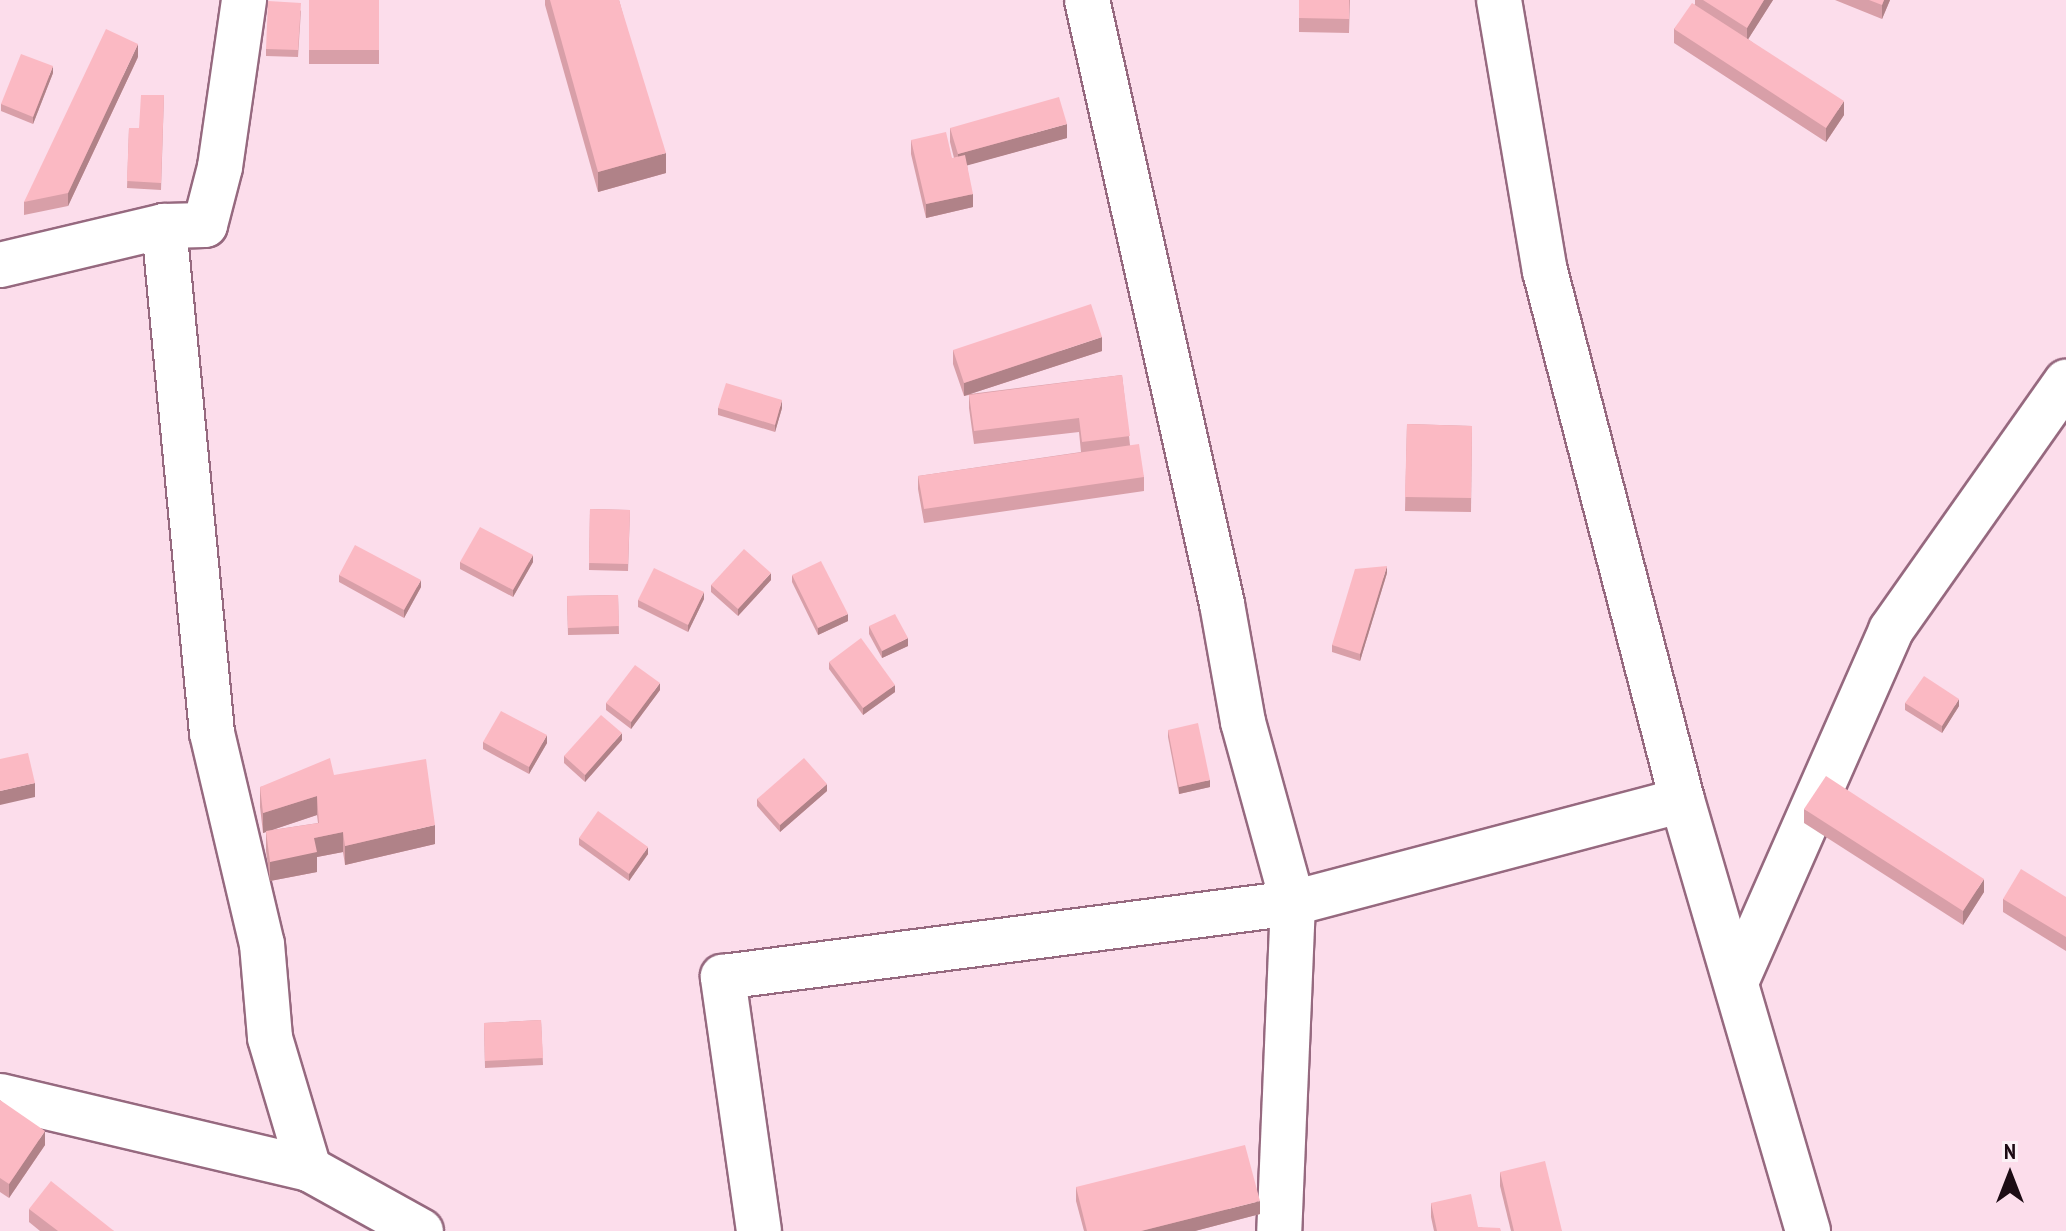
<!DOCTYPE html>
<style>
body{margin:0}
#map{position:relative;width:2066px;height:1231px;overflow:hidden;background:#fcddeb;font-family:"PT Sans Narrow",sans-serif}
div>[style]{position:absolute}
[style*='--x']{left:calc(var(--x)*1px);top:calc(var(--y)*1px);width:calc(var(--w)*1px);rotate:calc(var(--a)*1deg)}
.roads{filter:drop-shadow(2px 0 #96697f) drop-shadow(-2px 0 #96697f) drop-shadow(0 2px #96697f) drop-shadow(0 -2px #96697f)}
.street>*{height:44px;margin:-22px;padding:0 22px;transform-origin:22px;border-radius:22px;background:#fff}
.wall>*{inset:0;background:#d89fa8}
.shaded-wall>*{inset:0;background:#b08288}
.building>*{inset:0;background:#fbb9c3}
span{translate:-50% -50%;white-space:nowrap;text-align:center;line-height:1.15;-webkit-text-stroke:7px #fbf1f6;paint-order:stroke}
.north{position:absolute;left:1970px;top:1135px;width:80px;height:80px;-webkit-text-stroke:6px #fbf1f6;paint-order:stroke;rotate:0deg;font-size:22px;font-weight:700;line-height:32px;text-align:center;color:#1c0b14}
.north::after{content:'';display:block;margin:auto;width:28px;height:36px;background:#1c0b14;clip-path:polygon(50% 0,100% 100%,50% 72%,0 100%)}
</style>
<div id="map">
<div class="roads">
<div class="street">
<i style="--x:1087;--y:0;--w:619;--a:77.4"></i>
<i style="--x:1222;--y:604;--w:120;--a:79.9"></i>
<i style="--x:1243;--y:722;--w:188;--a:74.6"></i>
<i style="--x:1293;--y:903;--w:328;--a:92.4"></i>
<i style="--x:1499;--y:0;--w:275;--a:80.4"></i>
<i style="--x:1545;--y:271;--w:546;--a:75.48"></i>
<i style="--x:1682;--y:800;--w:449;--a:73.7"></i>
<i style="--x:164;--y:226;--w:509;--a:84.59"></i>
<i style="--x:212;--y:733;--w:217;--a:76.7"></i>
<i style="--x:262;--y:944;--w:94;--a:85.1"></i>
<i style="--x:270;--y:1038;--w:137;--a:73.4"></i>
<i style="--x:0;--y:265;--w:169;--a:-13.4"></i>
<i style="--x:164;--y:226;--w:41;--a:-1.4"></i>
<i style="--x:205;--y:225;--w:60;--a:-75.5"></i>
<i style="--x:220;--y:167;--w:169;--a:-81.8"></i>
<i style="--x:1736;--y:982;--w:385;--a:-66.2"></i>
<i style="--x:1891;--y:630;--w:304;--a:-54.8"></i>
<i style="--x:0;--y:1096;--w:318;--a:13.3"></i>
<i style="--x:309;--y:1169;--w:128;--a:29"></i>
<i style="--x:759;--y:1231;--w:257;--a:-98.1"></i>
<i style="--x:723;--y:977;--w:575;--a:-7.4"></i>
<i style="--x:1293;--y:903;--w:402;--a:-14.8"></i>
</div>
</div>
<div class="wall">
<i style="clip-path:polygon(309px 0,379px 0,379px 64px,309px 64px)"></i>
<i style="clip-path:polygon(545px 0,619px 0,666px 173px,598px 192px,545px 5px)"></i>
<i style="clip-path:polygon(1299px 0,1350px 0,1349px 33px,1299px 32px)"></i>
<i style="clip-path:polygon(1695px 0,1773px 0,1748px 39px,1844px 115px,1826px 142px,1674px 43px,1674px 29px,1695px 4px)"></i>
<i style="clip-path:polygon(1835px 0,1890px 0,1882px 19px)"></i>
<i style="clip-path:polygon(301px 10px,298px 57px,266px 56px,266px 49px)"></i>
<i style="clip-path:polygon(138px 57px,68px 206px,24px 215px,24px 202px)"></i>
<i style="clip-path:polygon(53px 73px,33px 124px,1px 111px,1px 104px)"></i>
<i style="clip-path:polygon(164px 95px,161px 190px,127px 188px,129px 128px,139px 128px)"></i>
<i style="clip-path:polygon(950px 128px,1067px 138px,967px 165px,973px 207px,926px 218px,911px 154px,911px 140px,952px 158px,954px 158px,950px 142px)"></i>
<i style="clip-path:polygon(953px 350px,1102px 351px,970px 394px,1122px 375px,1130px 445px,1144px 477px,1144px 491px,924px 523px,918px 489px,918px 476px,1081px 452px,1079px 432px,974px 444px,969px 408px,969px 395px,964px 396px,953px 364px)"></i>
<i style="clip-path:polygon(718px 408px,782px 408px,775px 432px,718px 415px)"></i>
<i style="clip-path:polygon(1407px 424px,1472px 426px,1471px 512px,1405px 511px)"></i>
<i style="clip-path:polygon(590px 509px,630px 510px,628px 571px,589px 570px)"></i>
<i style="clip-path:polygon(460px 562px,533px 562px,513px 597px,460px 569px)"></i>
<i style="clip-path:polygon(1387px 573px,1360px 661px,1332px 652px,1332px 645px)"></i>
<i style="clip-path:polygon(339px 575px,421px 587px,404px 618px,339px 582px)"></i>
<i style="clip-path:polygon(792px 575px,848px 621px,818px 635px,792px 582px)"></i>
<i style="clip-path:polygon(771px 580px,738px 616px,711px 592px,711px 585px)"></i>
<i style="clip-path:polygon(618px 595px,619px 634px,568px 635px,567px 596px)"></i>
<i style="clip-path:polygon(704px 599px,688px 632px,638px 607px,638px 600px)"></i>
<i style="clip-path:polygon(869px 626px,908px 646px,882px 658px,869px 634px)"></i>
<i style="clip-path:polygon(829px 662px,895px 692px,863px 715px,829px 669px)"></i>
<i style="clip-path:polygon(660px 690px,631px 729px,606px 710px,606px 703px)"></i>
<i style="clip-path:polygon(1905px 703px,1959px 706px,1942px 733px,1905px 710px)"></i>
<i style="clip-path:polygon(1168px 730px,1210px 787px,1179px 794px,1168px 737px)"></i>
<i style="clip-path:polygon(622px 740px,585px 782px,564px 763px,564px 756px)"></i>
<i style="clip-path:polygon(483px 742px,547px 743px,529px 774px,483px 749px)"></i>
<i style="clip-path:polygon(evenodd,334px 775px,435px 844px,345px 865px,343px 852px,317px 857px,317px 872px,270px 881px,266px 851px,266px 832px,263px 833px,260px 807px,260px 787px,334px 775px,317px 815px,318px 823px,272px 830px,317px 815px)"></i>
<i style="clip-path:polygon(827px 791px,780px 832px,757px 806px,757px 799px)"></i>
<i style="clip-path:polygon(1804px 809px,1984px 892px,1963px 925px,1804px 823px)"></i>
<i style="clip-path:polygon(579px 838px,648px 854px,629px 881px,579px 845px)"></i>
<i style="clip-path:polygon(2066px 897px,2066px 951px,2003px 912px,2003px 899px)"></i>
<i style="clip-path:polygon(541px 1020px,543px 1065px,485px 1068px,484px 1023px)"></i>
<i style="clip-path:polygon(0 1100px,45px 1145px,9px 1198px,0 1192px)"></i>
<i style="clip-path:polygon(1500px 1172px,1562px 1231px,1511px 1231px,1500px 1186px)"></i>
<i style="clip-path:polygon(1076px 1187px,1260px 1214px,1195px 1231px,1084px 1231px,1076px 1201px)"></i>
<i style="clip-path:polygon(1431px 1203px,1478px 1227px,1501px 1231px,1434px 1231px,1431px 1217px)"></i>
<i style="clip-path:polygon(29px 1209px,114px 1231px,40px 1231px,29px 1222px)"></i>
</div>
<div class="shaded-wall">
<i style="clip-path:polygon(1764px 0,1773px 0,1747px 41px,1747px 28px)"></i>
<i style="clip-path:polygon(1884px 0,1890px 0,1882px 19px,1882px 5px)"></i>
<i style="clip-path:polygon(138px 44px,138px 57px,68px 206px,68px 193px)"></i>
<i style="clip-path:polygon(53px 66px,53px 73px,33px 124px,33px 117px)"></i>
<i style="clip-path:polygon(1844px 101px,1844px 115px,1826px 142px,1826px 128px)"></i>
<i style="clip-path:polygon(1067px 124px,1067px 138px,958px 168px,958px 154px)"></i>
<i style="clip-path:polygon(666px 153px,666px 173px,598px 192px,598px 172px)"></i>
<i style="clip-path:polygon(973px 194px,973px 207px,926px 218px,926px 204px)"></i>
<i style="clip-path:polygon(1102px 337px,1102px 351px,964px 396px,964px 383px)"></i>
<i style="clip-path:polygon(782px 400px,782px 408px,775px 432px,775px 425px)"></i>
<i style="clip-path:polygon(533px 555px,533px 562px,513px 597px,513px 590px)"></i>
<i style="clip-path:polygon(1387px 566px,1387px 573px,1360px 661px,1360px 654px)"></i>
<i style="clip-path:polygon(771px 573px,771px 580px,738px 616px,738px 609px)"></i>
<i style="clip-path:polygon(421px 580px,421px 587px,404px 618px,404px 610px)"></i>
<i style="clip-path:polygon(704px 592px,704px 599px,688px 632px,688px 625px)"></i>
<i style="clip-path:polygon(848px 614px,848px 621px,818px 635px,818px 628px)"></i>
<i style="clip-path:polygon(908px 638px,908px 646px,882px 658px,882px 651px)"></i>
<i style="clip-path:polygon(660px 683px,660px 690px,631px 729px,631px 722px)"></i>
<i style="clip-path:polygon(895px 685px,895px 692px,863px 715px,863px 708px)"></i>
<i style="clip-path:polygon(1959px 699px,1959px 706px,1942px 733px,1942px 726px)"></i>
<i style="clip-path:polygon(622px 733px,622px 740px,585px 782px,585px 775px)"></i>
<i style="clip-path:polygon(547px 735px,547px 743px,529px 774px,529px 767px)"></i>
<i style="clip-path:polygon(1210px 780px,1210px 787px,1179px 794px,1179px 787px)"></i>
<i style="clip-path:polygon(35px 783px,35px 797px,0 805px,0 791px)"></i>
<i style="clip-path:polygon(827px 784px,827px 791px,780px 832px,780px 825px)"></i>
<i style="clip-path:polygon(317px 796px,317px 815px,263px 833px,263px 813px)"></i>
<i style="clip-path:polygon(435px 825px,435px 844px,345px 865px,345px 846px)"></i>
<i style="clip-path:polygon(343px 832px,343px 852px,317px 857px,317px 872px,270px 881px,270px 862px,314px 838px)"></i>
<i style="clip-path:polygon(648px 847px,648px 854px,629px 881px,629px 874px)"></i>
<i style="clip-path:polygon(1984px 879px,1984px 892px,1963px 925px,1963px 911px)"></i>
<i style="clip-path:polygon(45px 1131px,45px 1145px,9px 1198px,9px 1184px)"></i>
<i style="clip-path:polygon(1260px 1201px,1260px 1214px,1195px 1231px,1141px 1231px)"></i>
</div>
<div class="building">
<i style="clip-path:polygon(309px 0,379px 0,379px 50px,309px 50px)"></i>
<i style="clip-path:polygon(550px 0,619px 0,666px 153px,598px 172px)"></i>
<i style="clip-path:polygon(1299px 0,1349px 0,1349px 19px,1299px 18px)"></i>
<i style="clip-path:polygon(1703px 0,1764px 0,1747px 28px)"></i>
<i style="clip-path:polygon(1869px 0,1884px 0,1882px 5px)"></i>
<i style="clip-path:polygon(268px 1px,301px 3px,298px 50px,266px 49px)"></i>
<i style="clip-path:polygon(1692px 3px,1844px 101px,1826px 128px,1674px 29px)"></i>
<i style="clip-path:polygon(106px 29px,138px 44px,68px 193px,24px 202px)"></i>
<i style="clip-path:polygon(21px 54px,53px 66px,33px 117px,1px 104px)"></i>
<i style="clip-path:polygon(141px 95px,164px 95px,161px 183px,127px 181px,129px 128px,139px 128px)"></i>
<i style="clip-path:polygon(1059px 97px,1067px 124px,958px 154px,950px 128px)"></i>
<i style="clip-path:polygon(946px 132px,952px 158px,965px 155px,973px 194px,926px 204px,911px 140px)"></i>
<i style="clip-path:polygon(1091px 304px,1102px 337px,964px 383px,953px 350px)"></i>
<i style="clip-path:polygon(1122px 375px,1130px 436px,1082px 442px,1079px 418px,974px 431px,969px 395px)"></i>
<i style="clip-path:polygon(726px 383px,782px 400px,775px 425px,718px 408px)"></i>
<i style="clip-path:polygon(1407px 424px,1472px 426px,1471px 498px,1405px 497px)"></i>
<i style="clip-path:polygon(1139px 444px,1144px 477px,924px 509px,918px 476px)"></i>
<i style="clip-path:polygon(590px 509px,630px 510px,628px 564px,589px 563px)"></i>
<i style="clip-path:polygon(480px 527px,533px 555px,513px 590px,460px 562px)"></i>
<i style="clip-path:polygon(355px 545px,421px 580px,404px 610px,339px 575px)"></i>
<i style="clip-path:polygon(744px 549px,771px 573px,738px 609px,711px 585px)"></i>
<i style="clip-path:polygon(821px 561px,848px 614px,818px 628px,792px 575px)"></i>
<i style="clip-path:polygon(1387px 566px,1360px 654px,1332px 645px,1355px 569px)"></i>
<i style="clip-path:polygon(654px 568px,704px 592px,688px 625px,638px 600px)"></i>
<i style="clip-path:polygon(618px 595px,619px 626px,568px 628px,567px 596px)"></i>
<i style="clip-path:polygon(895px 614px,908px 638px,882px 651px,869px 626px)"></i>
<i style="clip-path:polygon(861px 638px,895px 685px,863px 708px,829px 662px)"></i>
<i style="clip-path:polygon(635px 665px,660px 683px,631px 722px,606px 703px)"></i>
<i style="clip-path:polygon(1924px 676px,1959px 699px,1942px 726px,1905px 703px)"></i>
<i style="clip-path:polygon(501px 711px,547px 735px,529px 767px,483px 742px)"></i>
<i style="clip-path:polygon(601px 715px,622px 733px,585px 775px,564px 756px)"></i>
<i style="clip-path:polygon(1198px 723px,1210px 780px,1179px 787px,1168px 730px)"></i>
<i style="clip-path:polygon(28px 753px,35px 783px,0 791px,0 759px)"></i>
<i style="clip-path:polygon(330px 758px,334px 775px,426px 759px,435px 825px,345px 846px,343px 832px,314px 838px,317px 852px,270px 862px,266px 831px,319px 823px,317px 796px,263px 813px,260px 787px)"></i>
<i style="clip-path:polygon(804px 758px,827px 784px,780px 825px,757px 799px)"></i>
<i style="clip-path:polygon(1826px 776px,1984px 879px,1963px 911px,1804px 809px)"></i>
<i style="clip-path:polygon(598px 811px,648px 847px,629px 874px,579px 838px)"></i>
<i style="clip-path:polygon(2021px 869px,2066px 897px,2066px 937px,2003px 899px)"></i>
<i style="clip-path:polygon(541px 1020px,543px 1058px,485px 1061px,484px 1023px)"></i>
<i style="clip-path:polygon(0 1100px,45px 1131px,9px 1184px,0 1178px)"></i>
<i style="clip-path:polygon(1245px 1145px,1260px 1201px,1141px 1231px,1087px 1231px,1076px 1187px)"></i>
<i style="clip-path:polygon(1545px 1161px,1562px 1231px,1514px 1231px,1500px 1172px)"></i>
<i style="clip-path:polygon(51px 1181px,114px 1231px,58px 1231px,29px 1209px)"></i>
<i style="clip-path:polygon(1471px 1194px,1478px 1227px,1500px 1228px,1501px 1231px,1437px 1231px,1431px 1203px)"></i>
</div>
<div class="north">N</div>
</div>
